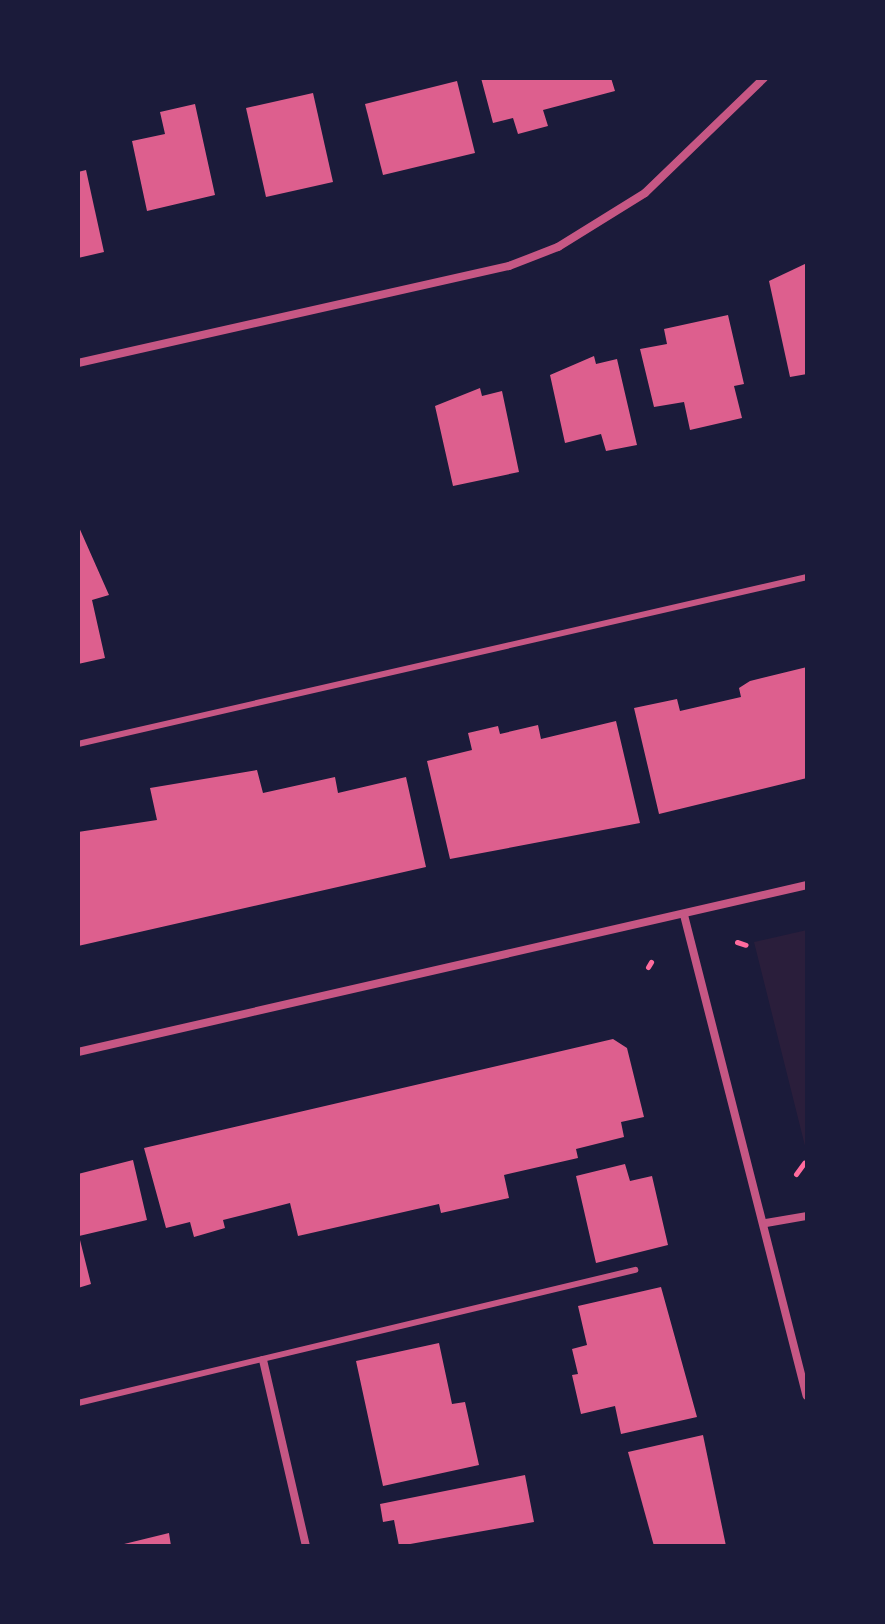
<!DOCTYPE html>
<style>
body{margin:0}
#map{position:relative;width:885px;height:1624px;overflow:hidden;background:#1b1b3a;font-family:Quicksand,sans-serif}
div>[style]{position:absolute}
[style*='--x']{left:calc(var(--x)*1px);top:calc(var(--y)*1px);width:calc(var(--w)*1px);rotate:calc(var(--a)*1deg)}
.green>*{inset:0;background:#2a1e3b}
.building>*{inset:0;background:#dd5f8e}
.path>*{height:5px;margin:-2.5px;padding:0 2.5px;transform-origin:2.5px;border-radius:2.5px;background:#ff6b9d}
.service>*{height:6px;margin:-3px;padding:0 3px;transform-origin:3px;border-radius:3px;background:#c65784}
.minor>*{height:8px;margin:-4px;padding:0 4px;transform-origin:4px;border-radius:4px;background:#c65784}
span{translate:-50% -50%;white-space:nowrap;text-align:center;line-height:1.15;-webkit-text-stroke:7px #1b1b3a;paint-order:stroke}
.frame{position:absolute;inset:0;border:80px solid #1b1b3a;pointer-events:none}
</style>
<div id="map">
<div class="green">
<i style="clip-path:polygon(807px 930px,807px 1154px,754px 942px)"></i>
</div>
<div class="building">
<i style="clip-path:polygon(481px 78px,611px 78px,615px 91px,543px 110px,548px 126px,518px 134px,513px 118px,493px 123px)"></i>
<i style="clip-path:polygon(457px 81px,475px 153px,383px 175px,365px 104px)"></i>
<i style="clip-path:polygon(313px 93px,333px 182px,266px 197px,246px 108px)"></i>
<i style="clip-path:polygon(195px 104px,215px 195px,147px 211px,132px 141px,165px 134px,160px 112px)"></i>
<i style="clip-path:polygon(86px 170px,104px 252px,78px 258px,78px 172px)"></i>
<i style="clip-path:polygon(807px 263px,807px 374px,790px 377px,769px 281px)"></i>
<i style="clip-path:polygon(728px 315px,744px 384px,734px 386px,742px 418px,690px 430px,684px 402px,654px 407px,640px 349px,667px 344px,664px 329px)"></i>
<i style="clip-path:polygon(594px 356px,596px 364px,617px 359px,637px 445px,606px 451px,601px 434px,565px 443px,550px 375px)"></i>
<i style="clip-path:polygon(480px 388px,482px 396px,502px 391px,519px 472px,453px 486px,435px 406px)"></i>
<i style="clip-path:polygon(78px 525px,109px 595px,92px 600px,105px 658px,78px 664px)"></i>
<i style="clip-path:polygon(807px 667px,807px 778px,659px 814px,634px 708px,677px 699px,680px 711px,741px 697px,739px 688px,750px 681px)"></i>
<i style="clip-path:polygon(616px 721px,640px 823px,450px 859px,427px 761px,472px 750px,468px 733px,498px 726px,500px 734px,538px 725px,541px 739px)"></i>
<i style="clip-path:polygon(257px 770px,263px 793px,335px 777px,338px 793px,406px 777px,426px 867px,78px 946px,78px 832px,157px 820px,150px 788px)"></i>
<i style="clip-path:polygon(613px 1039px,627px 1048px,644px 1117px,621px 1122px,624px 1137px,576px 1149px,578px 1158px,504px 1175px,509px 1198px,441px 1213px,439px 1204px,298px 1236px,290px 1203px,223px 1220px,225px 1228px,194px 1237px,190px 1222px,166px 1228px,144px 1148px)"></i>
<i style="clip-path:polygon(133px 1160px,147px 1220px,79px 1236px,91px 1284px,78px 1288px,78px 1174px)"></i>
<i style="clip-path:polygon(625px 1164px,630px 1181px,652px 1176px,668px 1245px,596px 1263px,576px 1176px)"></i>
<i style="clip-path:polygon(661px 1287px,697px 1417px,621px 1434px,615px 1406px,581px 1414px,572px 1375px,578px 1374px,572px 1349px,587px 1345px,578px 1306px)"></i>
<i style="clip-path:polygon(439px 1343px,452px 1404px,465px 1402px,479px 1465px,383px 1486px,356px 1361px)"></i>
<i style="clip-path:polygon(703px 1435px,726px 1546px,654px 1546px,628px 1452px)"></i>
<i style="clip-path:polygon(525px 1475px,534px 1522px,399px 1546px,394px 1520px,383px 1522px,380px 1504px)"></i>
<i style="clip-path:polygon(169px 1533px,171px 1546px,120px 1546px,120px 1545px)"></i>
</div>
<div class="path">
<i style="--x:737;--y:942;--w:9;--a:18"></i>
<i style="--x:648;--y:967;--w:6;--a:-59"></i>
<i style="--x:796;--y:1174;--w:14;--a:-54"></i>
</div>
<div class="service">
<i style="--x:78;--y:744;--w:748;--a:-12.9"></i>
<i style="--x:78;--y:1403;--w:573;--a:-13.43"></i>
</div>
<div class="minor">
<i style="--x:78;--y:363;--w:442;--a:-12.7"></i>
<i style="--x:509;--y:266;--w:53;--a:-21.2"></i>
<i style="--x:558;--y:247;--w:102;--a:-31.8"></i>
<i style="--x:645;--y:193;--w:165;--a:-44"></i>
<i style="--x:684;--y:915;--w:496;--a:75.7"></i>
<i style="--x:78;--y:1052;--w:748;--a:-12.9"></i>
<i style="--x:766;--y:1223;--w:42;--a:-9.7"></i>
<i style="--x:263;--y:1360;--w:191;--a:77"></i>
</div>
<div class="frame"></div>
</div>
